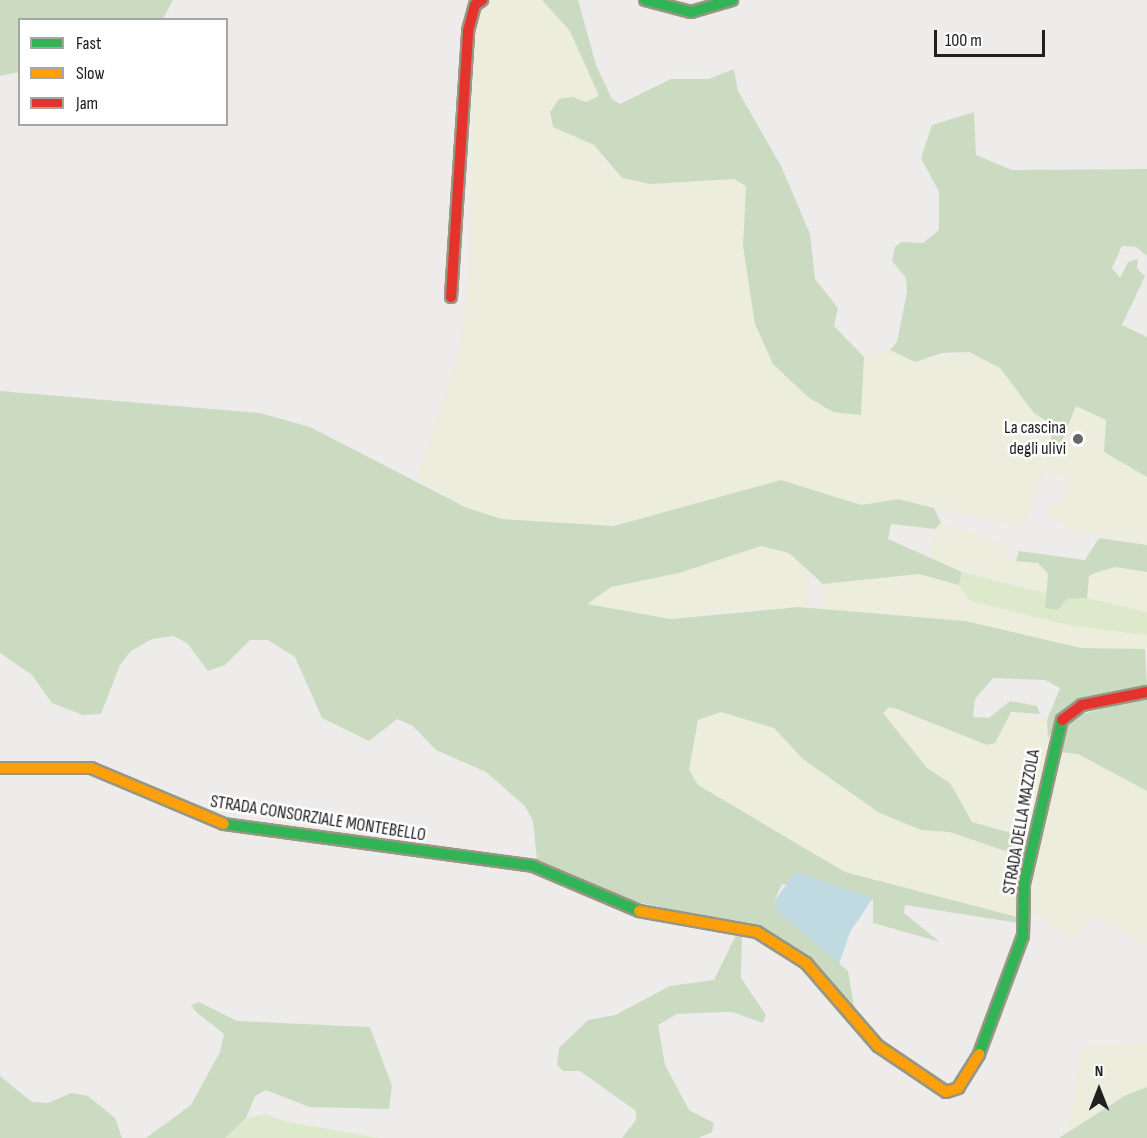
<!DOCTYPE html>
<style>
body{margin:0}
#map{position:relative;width:1147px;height:1138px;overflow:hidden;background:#eeecea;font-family:"Sofia Sans Condensed",sans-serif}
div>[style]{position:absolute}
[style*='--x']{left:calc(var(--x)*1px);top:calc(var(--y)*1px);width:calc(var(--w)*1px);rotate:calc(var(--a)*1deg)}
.farmland>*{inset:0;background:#ededde}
.grass>*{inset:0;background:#dce9cb}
.forest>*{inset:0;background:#cbdbc1}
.water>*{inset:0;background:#bfdae0}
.roads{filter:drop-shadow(2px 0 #979782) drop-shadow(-2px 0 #979782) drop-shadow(0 2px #979782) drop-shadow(0 -2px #979782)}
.fast>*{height:10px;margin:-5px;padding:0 5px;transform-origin:5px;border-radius:5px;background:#30b455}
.slow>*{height:10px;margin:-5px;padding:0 5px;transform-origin:5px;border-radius:5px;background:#ff9f0a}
.jam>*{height:10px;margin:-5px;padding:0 5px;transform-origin:5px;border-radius:5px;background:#e5322d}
.dots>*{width:16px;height:16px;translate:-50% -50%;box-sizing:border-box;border:3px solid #fff;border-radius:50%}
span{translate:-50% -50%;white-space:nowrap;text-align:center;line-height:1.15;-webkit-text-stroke:5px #fff;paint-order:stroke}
.poi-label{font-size:18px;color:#202020}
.right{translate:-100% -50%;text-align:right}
.street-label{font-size:18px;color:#202020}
.legend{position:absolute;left:18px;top:18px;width:210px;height:108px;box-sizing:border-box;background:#fff;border:2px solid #a6a6a6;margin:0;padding:8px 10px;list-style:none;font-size:18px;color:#202020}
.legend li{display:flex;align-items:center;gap:12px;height:30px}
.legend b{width:30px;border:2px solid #a6a6a6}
.north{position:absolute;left:1069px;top:1060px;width:60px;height:60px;-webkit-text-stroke:4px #fff;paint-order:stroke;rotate:0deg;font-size:16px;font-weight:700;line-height:24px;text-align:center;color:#202020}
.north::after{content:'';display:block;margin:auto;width:21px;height:27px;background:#202020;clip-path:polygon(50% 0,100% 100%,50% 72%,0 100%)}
.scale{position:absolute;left:934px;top:30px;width:111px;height:27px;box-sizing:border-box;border:3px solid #202020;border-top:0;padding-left:8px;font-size:18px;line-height:21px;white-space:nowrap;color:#202020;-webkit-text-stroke:4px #fff;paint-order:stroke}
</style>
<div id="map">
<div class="farmland">
<i style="clip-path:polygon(493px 0,542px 0,570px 31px,599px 97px,586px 102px,573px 97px,553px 127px,594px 145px,609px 170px,650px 184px,735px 179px,746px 187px,743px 246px,860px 415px,864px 357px,890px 350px,915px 362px,969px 352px,1000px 368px,1062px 441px,1076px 406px,1106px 420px,1102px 445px,1147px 477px,1147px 545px,1080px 532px,1048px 517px,1052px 501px,1061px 503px,1069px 478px,1044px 471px,1027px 517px,1016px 526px,898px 499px,861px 505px,781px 480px,635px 522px,576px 526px,502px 519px,467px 508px,417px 479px,459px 353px,469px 277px,474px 41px,480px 12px)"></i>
<i style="clip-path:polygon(941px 523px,1009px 545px,1005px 559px,1038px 563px,1051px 580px,1048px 594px,930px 560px,935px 529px)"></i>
<i style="clip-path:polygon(761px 546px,789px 553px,802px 564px,809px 576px,808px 608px,710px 612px,671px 619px,587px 604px,611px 587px,679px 573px)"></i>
<i style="clip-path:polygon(1115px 567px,1147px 572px,1147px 613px,1088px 601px,1089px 576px)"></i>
<i style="clip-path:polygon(927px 575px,962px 585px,967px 599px,1073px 626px,1147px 635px,1147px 650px,1081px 648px,965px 621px,825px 613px,823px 584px)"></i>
<i style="clip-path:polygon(889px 707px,987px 745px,995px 743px,1011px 712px,1047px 720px,1048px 768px,1028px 844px,1007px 830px,972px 822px,950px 783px,927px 768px,883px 714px)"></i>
<i style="clip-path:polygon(721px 712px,774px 728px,831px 780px,921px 830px,950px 832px,1022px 857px,1017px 917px,845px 872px,698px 785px,689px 770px,695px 728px,704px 714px)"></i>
<i style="clip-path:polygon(1060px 752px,1078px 754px,1147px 791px,1147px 945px,1091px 916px,1075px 940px,1031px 912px,1037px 850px)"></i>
<i style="clip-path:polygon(1147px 1043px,1147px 1087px,1067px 1135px,1083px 1046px)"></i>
</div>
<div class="grass">
<i style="clip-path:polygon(962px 572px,1048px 594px,1045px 601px,1058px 610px,1067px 599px,1087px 598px,1142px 611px,1147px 613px,1147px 635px,1073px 626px,970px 601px,959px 585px)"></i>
<i style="clip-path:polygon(265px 1114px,287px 1122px,379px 1138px,225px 1138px,246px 1118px)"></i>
</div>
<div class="forest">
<i style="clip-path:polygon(0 0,173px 0,163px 19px,20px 20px,19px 72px,0 76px)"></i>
<i style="clip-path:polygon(542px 0,578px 0,596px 65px,612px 99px,620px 104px,671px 79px,709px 79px,734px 69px,738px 91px,781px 166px,810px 234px,815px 279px,838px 308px,834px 326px,864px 357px,861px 415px,833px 412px,809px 398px,773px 364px,755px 324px,743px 246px,746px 186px,734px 179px,650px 184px,622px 178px,594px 145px,553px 127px,550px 112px,559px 99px,573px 97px,586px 102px,599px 96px,570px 31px)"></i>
<i style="clip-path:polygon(974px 112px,976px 155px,1012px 170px,1147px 169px,1147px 256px,1136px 247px,1122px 246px,1112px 268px,1120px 278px,1128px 262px,1138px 259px,1137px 269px,1145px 276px,1122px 325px,1147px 337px,1147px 477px,1104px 452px,1106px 420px,1076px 406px,1062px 441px,1051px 445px,1051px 424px,1034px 413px,1000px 368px,969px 352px,942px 353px,915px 362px,890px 350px,897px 342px,907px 292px,906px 278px,892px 261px,895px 247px,901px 242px,923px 243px,939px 230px,939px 192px,921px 158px,932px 125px)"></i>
<i style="clip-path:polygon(0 391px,260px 413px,310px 427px,467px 508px,502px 519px,614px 526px,781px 480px,861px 505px,898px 499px,934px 508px,941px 523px,935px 529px,891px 524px,888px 539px,962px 572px,959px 585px,919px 574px,823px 584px,789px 553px,761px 546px,679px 573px,611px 587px,587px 604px,671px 619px,798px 607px,965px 621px,1081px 648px,1145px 649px,1147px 687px,1066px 708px,1048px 739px,1047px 720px,1060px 688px,1045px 680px,993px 678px,975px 699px,973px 717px,989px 718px,1010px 701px,1037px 706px,1040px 714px,1011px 712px,995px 743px,987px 745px,897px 709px,889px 707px,883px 713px,927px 768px,950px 783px,972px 822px,1023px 836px,1028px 844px,1022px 857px,950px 832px,921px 830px,878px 812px,803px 759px,774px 728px,721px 712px,698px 720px,689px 770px,698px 785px,845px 872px,1017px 917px,1018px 923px,905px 905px,904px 913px,940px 942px,873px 923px,873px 899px,782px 884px,774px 901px,779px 912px,848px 971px,855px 1011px,793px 948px,766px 929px,632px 901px,537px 860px,533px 821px,525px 806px,486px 772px,436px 750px,413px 726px,397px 719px,369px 741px,322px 718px,295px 657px,268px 640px,250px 640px,225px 665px,208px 671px,187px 643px,173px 636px,152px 639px,131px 651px,120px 665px,101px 714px,83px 715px,52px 703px,32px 675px,0 653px)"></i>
<i style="clip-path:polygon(1099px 538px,1147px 545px,1147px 572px,1115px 567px,1095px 573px,1089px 576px,1087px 598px,1067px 599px,1058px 610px,1045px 608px,1048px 574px,1038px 563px,1016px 561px,1019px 551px,1085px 560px)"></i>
<i style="clip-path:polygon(1147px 698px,1147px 791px,1078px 754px,1060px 752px,1061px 729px,1074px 716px)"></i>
<i style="clip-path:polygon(737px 933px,742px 934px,741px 978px,766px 1015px,763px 1023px,732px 1012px,696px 1013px,677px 1014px,658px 1025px,665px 1065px,689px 1110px,714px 1123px,712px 1132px,698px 1138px,622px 1138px,636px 1120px,636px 1111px,580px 1071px,563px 1071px,557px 1065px,559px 1048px,588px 1020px,615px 1015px,670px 986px,714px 980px)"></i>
<i style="clip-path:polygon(199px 1002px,237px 1021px,370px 1027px,392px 1086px,389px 1109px,309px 1107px,266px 1090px,255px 1096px,246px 1118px,225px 1138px,146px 1138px,191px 1105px,220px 1052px,224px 1034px,196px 1012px,191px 1005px)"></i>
<i style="clip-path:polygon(0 1076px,32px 1102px,48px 1103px,71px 1093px,88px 1096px,115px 1118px,122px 1138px,0 1138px)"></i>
<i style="clip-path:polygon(1147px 1087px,1147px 1138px,1059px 1138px,1126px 1095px)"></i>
</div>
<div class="water">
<i style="clip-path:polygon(796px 872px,873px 898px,850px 932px,839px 964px,779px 912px,774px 901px)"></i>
</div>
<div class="roads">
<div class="fast">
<i style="--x:645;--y:0;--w:48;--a:14.6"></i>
<i style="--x:691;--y:12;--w:43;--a:-16.3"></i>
<i style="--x:224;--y:824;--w:312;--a:7.7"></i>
<i style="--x:533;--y:866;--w:115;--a:23"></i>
<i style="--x:979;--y:1054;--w:126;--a:-69.6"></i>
<i style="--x:1023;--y:936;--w:52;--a:-88.9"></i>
<i style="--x:1024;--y:884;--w:168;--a:-77"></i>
</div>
<div class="slow">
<i style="--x:0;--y:768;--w:91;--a:0"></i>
<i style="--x:91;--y:768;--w:144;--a:22.8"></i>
<i style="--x:639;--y:911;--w:120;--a:10.1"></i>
<i style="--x:757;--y:932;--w:58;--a:32.3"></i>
<i style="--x:806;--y:963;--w:110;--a:49.1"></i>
<i style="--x:878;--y:1046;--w:82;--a:34.1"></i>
<i style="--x:946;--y:1092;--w:13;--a:-18"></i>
<i style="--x:958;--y:1088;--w:40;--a:-58"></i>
</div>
<div class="jam">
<i style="--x:451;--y:297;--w:267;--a:-86.3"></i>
<i style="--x:468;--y:31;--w:27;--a:-75"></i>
<i style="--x:475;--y:5;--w:9;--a:-36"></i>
<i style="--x:1062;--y:720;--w:25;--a:-37"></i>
<i style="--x:1082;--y:705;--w:66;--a:-11.3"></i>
</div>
</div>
<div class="dots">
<i style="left:1078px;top:439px;background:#686767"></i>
</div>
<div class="poi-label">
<span class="right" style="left:1066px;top:439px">La cascina<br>degli ulivi</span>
</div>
<div class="street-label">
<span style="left:318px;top:819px;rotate:9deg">STRADA CONSORZIALE MONTEBELLO</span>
<span style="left:1022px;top:822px;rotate:-80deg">STRADA DELLA MAZZOLA</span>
</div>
<ul class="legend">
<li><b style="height:8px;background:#30b455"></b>Fast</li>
<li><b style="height:8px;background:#ff9f0a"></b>Slow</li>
<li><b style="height:8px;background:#e5322d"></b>Jam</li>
</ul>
<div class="north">N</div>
<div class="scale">100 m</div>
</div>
